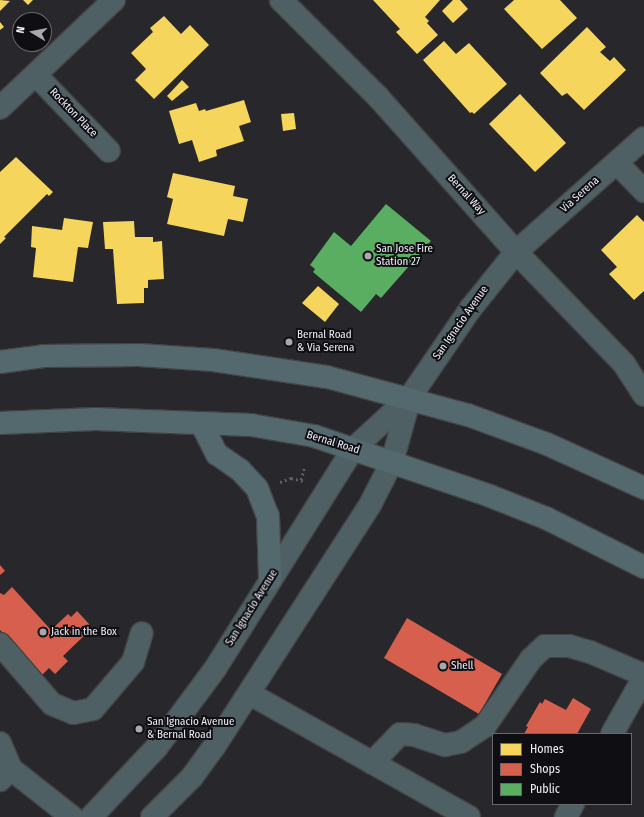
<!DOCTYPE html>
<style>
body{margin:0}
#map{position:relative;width:644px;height:817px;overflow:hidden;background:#27272c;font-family:"Fira Sans Condensed",sans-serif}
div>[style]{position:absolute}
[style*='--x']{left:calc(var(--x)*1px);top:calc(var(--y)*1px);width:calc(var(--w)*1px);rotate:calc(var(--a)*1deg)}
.homes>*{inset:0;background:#f6d55c}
.shops>*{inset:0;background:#d6604d}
.public>*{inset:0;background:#5aae61}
.path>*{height:2.5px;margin-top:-1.25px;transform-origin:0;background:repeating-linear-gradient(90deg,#596265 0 2px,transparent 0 5px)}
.roads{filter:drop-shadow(1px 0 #444447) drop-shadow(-1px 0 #444447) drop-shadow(0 1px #444447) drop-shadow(0 -1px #444447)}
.minor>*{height:22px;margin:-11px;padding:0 11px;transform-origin:11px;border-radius:11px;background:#4e6063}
.major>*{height:22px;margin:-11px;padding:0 11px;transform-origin:11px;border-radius:11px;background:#54696e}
.dots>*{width:11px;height:11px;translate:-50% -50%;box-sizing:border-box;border:2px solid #0e0e13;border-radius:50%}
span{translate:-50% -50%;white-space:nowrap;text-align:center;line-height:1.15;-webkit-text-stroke:4px #0e0e13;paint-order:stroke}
.street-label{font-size:11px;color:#eeeef5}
.poi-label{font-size:11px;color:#eeeef5}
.left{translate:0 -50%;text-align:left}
.legend{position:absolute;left:492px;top:733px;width:140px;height:72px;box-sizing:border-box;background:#0e0e13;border:1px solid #68686d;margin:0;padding:5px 7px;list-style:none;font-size:12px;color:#eeeef5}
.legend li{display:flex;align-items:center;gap:8px;height:20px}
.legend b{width:20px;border:1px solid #68686d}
.north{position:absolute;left:12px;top:12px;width:40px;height:40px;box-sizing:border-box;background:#0e0e13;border:1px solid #68686d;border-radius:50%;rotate:280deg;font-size:11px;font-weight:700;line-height:16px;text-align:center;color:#eeeef5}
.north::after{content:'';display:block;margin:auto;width:14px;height:18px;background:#a8a8af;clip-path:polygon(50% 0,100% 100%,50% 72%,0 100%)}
</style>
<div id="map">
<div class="homes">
<i style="clip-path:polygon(0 0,10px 1px,0 11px)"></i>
<i style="clip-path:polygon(23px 0,33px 0,28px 5px)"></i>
<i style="clip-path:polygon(373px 0,440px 0,425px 17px,429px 21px,427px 23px,438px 35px,417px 54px,396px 32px,400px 29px)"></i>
<i style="clip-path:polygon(453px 0,460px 0,468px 9px,453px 23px,442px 11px)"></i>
<i style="clip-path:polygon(514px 0,560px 0,577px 18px,542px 49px,504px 9px)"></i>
<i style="clip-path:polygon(164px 16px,181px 34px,190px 25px,209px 45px,154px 99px,135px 80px,146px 69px,131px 53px,153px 32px,150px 28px)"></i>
<i style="clip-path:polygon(0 22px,4px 27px,0 30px)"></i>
<i style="clip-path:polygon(587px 27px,606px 47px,600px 52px,610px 61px,614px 57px,626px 70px,584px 110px,567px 93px,562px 96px,540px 73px)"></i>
<i style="clip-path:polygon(444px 41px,456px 54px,469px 43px,507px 84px,474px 114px,472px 112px,470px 113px,423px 60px)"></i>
<i style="clip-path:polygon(182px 80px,189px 87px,172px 101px,167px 96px)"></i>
<i style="clip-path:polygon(520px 94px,566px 143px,535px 172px,489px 124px)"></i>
<i style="clip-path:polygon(244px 100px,251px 122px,239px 126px,244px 141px,216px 150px,217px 156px,199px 162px,192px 140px,179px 144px,169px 111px,196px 103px,199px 111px,205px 109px,206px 111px)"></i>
<i style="clip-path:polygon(294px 113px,296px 129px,283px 131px,281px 114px)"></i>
<i style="clip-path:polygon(16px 157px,53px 192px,49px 196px,47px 194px,4px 237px,6px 238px,0 244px,0 172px)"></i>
<i style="clip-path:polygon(173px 173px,235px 186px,233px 196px,248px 199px,243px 222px,228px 219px,224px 236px,167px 224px,173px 199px,167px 197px)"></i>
<i style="clip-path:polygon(637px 215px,644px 222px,644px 291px,634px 300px,609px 274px,617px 267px,601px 250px)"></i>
<i style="clip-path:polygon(64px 218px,93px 222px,88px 248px,78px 247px,73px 282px,33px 277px,36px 248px,31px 247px,32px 226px,62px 230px)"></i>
<i style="clip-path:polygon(134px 221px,135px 237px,153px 237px,153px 242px,162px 241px,164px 279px,148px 280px,148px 288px,144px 288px,144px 303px,117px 304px,113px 249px,105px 249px,103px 222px)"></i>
<i style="clip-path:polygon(318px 286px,339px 304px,325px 322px,302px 303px)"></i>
</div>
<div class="shops">
<i style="clip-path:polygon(0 565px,5px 571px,0 575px)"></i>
<i style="clip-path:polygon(12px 587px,51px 630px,68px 614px,71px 617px,77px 611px,90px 625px,84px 630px,87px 633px,63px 656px,68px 661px,55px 674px,49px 668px,42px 675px,0 630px,0 593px,4px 595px)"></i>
<i style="clip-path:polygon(407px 618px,502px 674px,479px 714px,384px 658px)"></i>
<i style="clip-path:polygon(573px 698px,591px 709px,577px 734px,524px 734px,528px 727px,526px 726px,540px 702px,542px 704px,545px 699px,566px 710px)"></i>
</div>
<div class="public">
<i style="clip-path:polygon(386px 204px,431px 241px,381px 298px,376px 294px,361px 312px,313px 272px,315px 269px,310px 265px,334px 232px,351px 246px)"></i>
</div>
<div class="path">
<i style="--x:301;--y:480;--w:12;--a:-76"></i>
<i style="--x:280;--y:482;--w:12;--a:-20"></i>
<i style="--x:291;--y:478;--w:13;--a:13"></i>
</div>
<div class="roads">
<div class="minor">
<i style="--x:281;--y:0;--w:137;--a:45"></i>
<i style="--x:378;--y:97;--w:208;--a:48.3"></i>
<i style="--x:516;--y:252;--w:156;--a:46"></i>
<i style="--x:624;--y:364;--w:37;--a:57"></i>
<i style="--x:36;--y:75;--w:105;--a:46.2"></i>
<i style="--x:0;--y:108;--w:157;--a:-43.5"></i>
<i style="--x:617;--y:163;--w:39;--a:46"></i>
<i style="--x:0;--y:644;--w:79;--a:49.1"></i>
<i style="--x:52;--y:704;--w:23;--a:23"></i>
<i style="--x:73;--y:713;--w:20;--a:-11"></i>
<i style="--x:93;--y:709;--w:62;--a:-49.6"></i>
<i style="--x:133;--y:662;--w:30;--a:-73"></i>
<i style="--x:250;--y:694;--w:251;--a:29.3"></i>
<i style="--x:612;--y:734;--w:65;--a:-60.7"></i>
<i style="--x:0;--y:743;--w:28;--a:67"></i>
<i style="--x:11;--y:769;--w:16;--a:135"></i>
<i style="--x:372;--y:763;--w:40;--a:-46"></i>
<i style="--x:400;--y:734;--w:14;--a:4"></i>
<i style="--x:414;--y:735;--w:33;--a:18"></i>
<i style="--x:445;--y:745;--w:16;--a:-11"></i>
<i style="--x:461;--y:742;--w:29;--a:-34"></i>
<i style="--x:485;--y:726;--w:81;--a:-55.5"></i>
<i style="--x:531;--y:659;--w:19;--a:-43"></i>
<i style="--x:545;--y:646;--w:24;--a:0"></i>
<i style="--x:569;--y:646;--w:22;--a:16"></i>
<i style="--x:590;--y:652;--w:59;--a:23.1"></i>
<i style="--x:11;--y:769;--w:78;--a:38.2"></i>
<i style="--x:91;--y:817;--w:96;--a:-46.7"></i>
<i style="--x:157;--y:747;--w:97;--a:-53.4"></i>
<i style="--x:215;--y:669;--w:260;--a:-57.9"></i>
<i style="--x:353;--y:449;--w:77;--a:-42.4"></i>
<i style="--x:410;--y:397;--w:108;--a:-55.6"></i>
<i style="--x:471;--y:308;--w:72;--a:-51.2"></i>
<i style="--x:516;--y:252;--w:171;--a:-41.7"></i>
<i style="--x:152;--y:817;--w:57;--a:-45"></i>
<i style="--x:192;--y:777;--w:37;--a:-54"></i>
<i style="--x:214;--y:747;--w:290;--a:-57.2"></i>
<i style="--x:371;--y:503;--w:46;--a:-62.9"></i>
<i style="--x:392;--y:462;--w:67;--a:-74.5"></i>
<i style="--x:566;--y:817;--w:15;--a:-62"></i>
</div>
<div class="major">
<i style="--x:0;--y:362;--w:44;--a:-7.8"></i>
<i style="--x:44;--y:356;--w:95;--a:-0.6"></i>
<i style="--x:139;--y:355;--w:74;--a:3.9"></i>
<i style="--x:213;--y:360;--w:115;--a:8.5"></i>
<i style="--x:327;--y:377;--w:146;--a:15.1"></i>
<i style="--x:468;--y:415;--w:84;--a:20.2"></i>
<i style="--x:547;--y:444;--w:107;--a:24.4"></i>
<i style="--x:0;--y:423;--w:96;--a:-2.4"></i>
<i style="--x:96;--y:419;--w:49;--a:2.3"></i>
<i style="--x:145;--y:421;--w:106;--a:2.2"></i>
<i style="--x:251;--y:425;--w:64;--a:9.9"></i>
<i style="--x:314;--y:436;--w:186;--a:18.8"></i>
<i style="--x:490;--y:496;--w:62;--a:21.6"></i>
<i style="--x:548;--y:519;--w:107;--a:26.6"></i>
<i style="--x:202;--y:425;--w:33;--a:63"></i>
<i style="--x:217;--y:454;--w:28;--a:35"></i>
<i style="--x:240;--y:470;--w:25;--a:47"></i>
<i style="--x:257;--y:488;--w:30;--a:69"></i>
<i style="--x:268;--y:516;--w:63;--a:88.2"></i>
</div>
</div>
<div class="dots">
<i style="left:368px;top:256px;background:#a8a8af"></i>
<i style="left:289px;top:342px;background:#a8a8af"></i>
<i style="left:43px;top:632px;background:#a8a8af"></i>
<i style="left:443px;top:666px;background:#a8a8af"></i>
<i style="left:139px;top:729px;background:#a8a8af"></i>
</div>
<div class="street-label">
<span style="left:73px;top:113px;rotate:46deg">Rockton Place</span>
<span style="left:466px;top:195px;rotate:48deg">Bernal Way</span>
<span style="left:580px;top:195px;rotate:-42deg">Via Serena</span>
<span style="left:461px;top:323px;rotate:-55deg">San Ignacio Avenue</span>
<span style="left:333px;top:443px;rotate:17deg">Bernal Road</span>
<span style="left:252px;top:608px;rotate:-58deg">San Ignacio Avenue</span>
</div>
<div class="poi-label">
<span class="left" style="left:376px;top:256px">San Jose Fire<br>Station 27</span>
<span class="left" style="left:297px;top:342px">Bernal Road<br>&amp; Via Serena</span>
<span class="left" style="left:51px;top:632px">Jack in the Box</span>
<span class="left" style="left:451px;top:666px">Shell</span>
<span class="left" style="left:147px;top:729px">San Ignacio Avenue<br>&amp; Bernal Road</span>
</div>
<ul class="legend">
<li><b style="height:11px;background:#f6d55c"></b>Homes</li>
<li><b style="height:11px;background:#d6604d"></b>Shops</li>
<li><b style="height:11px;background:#5aae61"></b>Public</li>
</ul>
<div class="north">N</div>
</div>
